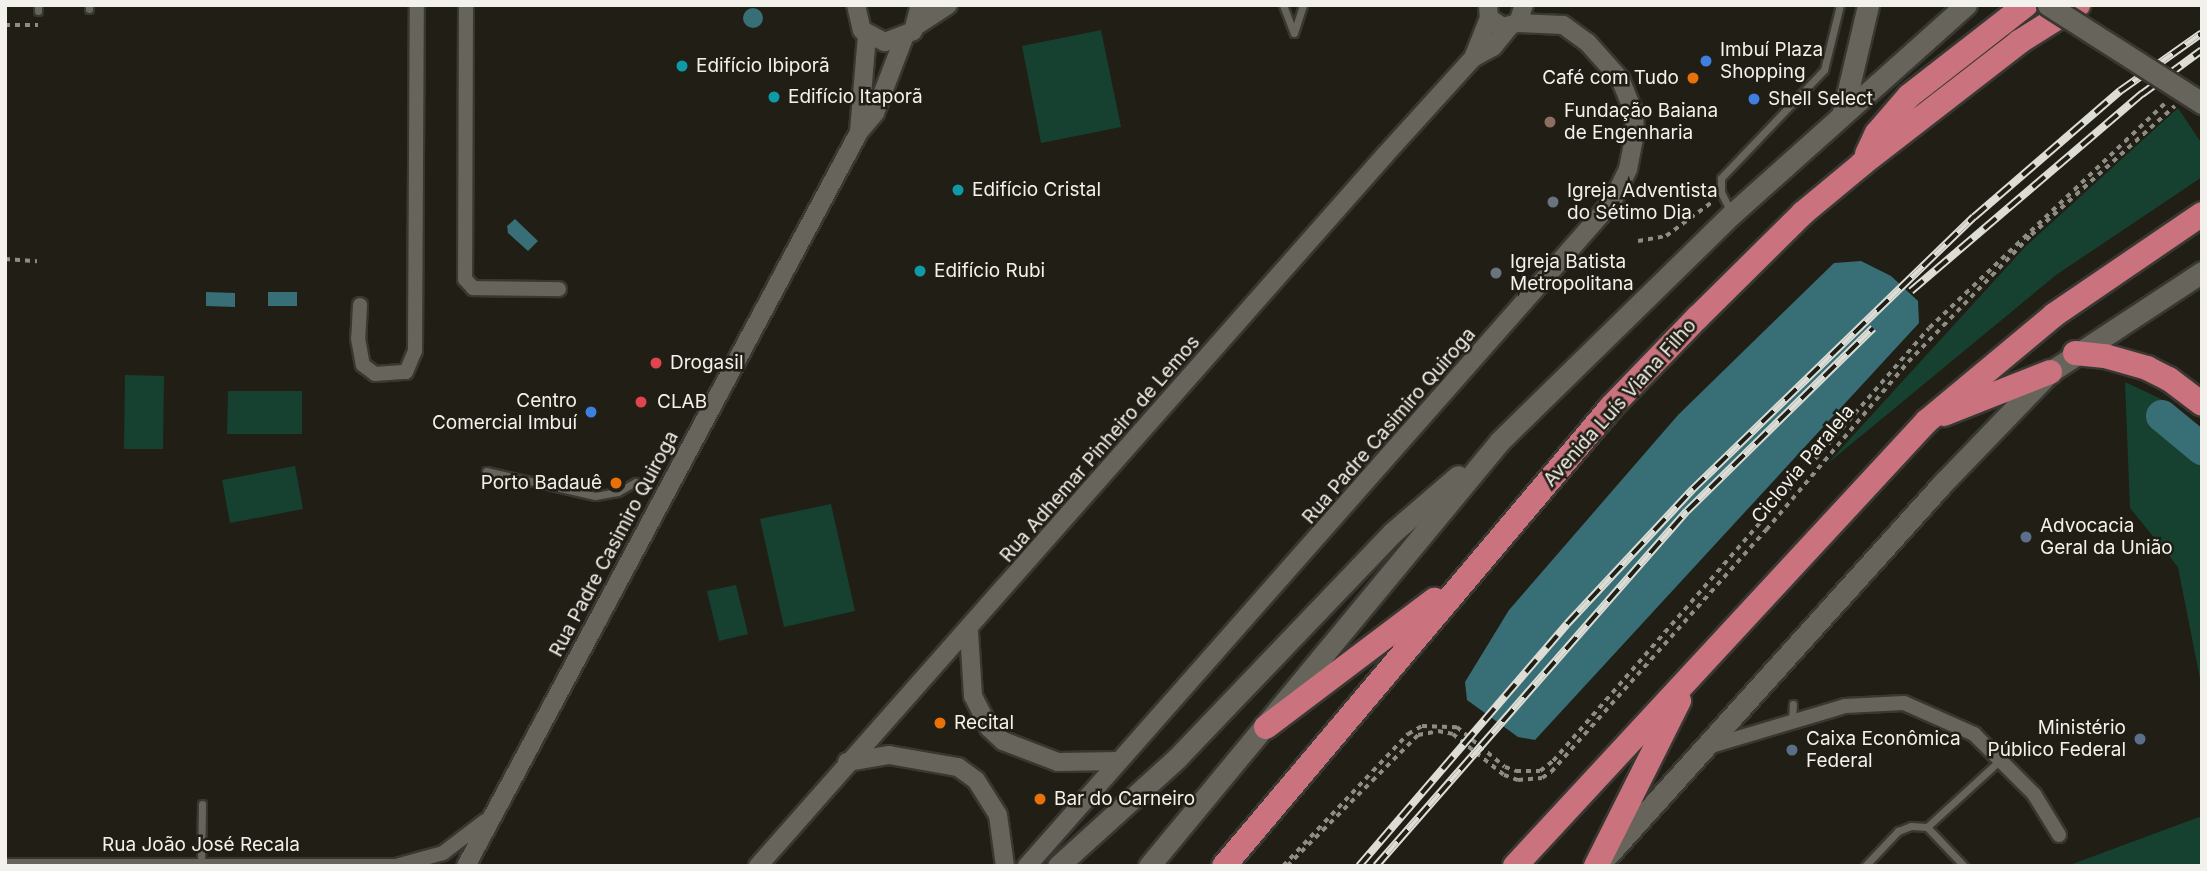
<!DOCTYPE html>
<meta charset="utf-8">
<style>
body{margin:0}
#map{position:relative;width:2207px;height:871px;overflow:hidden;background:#201e15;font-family:Inter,sans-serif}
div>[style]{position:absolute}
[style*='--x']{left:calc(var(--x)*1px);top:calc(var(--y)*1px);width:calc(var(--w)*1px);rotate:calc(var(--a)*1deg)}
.green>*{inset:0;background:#164130}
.water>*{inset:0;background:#386e75}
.round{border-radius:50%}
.river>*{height:32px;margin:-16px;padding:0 16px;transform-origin:16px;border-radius:16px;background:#386e75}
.path>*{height:3.5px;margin-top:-1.75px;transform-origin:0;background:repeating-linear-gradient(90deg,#8e8d85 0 5px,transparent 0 10px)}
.roads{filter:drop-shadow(2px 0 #383731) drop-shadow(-2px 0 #383731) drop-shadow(0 2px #383731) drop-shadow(0 -2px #383731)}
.service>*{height:7px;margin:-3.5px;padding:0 3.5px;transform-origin:3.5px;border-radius:3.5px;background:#67655b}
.minor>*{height:14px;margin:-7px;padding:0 7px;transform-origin:7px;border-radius:7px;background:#67655b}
.tertiary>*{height:18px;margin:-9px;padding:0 9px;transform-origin:9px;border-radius:9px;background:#67655b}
.secondary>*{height:21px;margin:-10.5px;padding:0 10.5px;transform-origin:10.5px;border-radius:10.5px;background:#67655b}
.trunk>*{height:24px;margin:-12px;padding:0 12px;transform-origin:12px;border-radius:12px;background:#ca727e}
.rail>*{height:8px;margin-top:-4px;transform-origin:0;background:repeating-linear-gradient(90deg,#201e15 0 16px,#dddcd5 0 32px);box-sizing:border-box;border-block:2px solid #dddcd5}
.bridges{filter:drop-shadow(2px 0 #383731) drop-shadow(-2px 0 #383731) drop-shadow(0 2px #383731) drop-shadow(0 -2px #383731)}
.secondary-bridge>*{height:21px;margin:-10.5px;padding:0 10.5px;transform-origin:10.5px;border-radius:10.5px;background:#67655b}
.dots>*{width:19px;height:19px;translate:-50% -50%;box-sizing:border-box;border:4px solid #201e15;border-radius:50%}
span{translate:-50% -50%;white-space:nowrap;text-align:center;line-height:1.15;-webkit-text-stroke:5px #201e15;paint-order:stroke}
.poi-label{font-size:19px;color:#f2f1eb}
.left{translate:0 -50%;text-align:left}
.right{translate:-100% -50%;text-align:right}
.street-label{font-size:19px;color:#f2f1eb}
.frame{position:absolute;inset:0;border:7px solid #f2f1eb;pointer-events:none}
</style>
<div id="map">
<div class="green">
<i style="clip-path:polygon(1101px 30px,1121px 127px,1041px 143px,1022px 46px)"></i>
<i style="clip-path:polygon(2178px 108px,2202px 144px,2202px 177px,2056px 275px,1827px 464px,2026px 246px)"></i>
<i style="clip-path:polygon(125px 375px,164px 376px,163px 449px,124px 449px)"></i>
<i style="clip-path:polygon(2125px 382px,2161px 399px,2202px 431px,2202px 689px,2178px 567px,2130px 508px)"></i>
<i style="clip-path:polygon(228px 391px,302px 391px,302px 434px,227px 434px)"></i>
<i style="clip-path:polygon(295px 466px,303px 509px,230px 523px,222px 480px)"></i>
<i style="clip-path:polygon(831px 504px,855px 611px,784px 627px,760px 519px)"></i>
<i style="clip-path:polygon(736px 585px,748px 634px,719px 641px,707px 591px)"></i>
<i style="clip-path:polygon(2202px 816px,2202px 866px,2067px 866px)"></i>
</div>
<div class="water">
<i class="round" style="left:743px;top:8px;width:20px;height:20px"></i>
<i style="clip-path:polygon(515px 219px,538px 241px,528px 251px,508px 233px,507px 226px)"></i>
<i style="clip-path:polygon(1861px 261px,1891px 276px,1918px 301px,1919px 323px,1535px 740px,1518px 737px,1467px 700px,1465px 682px,1509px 610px,1678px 415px,1834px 263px)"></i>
<i style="clip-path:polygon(206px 292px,235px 293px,235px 307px,206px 306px)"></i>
<i style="clip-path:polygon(268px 292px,297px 292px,297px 306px,268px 306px)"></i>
</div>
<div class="river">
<i style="--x:2162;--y:416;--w:52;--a:39.5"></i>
</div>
<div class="path">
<i style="--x:5;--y:25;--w:33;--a:0"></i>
<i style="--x:1638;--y:241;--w:28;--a:-10"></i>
<i style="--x:1666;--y:236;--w:57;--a:-36.5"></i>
<i style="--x:5;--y:259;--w:32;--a:4"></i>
<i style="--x:1283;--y:866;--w:182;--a:-46.6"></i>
<i style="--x:1408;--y:734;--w:16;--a:-30"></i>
<i style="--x:1422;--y:726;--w:35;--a:2"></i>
<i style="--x:1457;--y:727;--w:62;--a:39.8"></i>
<i style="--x:1505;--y:767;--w:12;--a:20"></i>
<i style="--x:1516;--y:771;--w:24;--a:0"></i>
<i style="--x:1540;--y:771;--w:16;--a:-38"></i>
<i style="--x:1553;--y:761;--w:573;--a:-49.03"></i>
<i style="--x:1929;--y:328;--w:329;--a:-43.6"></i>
<i style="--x:1287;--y:866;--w:185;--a:-45"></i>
<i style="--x:1418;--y:735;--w:20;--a:-11"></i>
<i style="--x:1438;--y:731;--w:15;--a:11"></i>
<i style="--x:1453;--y:734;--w:65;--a:38.8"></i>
<i style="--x:1504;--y:775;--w:15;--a:20"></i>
<i style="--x:1518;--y:780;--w:24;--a:-5"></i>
<i style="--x:1542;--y:778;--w:11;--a:-34"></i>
<i style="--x:1551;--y:772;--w:324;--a:-48.4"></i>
<i style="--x:1766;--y:530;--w:220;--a:-49.8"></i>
<i style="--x:1908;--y:362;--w:177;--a:-45.9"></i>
<i style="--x:2031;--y:235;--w:193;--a:-41.9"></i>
</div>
<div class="roads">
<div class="service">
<i style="--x:89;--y:5;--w:4;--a:90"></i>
<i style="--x:1283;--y:5;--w:30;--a:69"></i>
<i style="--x:38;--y:11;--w:6;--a:-90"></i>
<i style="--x:1294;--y:33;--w:29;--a:-72"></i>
<i style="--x:1730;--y:210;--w:20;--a:-117"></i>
<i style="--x:1721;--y:192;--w:14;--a:-90"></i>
<i style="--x:1721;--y:178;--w:149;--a:-46.4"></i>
<i style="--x:1824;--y:70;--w:67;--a:-76.2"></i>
<i style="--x:486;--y:471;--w:112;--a:12.9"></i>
<i style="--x:595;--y:496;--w:23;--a:-10"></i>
<i style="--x:618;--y:492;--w:20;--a:-30"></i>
<i style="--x:1792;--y:721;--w:17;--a:-87"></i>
<i style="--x:1927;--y:827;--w:99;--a:-42.5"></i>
<i style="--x:201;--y:863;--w:59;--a:-89"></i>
<i style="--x:1865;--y:866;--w:48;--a:-46.7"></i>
<i style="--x:1898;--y:831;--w:14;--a:-21"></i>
<i style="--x:1911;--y:826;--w:16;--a:4"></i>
<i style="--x:1927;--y:827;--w:54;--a:46.5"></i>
</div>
<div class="minor">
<i style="--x:466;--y:5;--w:274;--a:90.2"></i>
<i style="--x:465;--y:279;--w:12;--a:48"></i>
<i style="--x:473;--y:288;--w:86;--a:0.7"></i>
<i style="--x:360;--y:305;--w:33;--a:93"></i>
<i style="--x:358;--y:338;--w:27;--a:80"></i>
<i style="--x:363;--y:365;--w:15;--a:37"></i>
<i style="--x:375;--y:374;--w:31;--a:-4"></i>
<i style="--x:406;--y:372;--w:23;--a:-67"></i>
<i style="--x:415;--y:351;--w:346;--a:-89.7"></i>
<i style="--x:1711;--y:746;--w:140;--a:-16.6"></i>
<i style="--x:1845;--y:706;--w:59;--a:-2.9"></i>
<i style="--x:1904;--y:703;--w:77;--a:23.9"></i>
<i style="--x:1974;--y:734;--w:85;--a:45"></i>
<i style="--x:2034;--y:794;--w:48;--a:58.6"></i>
<i style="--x:6;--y:866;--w:390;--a:0"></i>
<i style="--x:396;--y:866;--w:49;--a:-15.5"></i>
<i style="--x:443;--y:853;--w:53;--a:-37.3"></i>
</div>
<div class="tertiary">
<i style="--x:856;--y:5;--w:26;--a:77"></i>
<i style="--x:862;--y:30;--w:26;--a:28"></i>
<i style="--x:885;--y:42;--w:30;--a:-21"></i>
<i style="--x:913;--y:31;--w:27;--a:-75"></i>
<i style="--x:1488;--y:5;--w:13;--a:86"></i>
<i style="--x:1489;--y:18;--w:17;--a:33"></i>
<i style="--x:1503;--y:27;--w:16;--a:-15"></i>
<i style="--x:1518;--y:23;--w:19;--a:-72"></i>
<i style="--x:916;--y:26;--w:38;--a:-33"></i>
<i style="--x:1473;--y:58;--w:43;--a:-68.2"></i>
<i style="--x:859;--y:132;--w:97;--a:-85.3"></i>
<i style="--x:969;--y:632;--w:64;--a:86.4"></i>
<i style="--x:973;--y:696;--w:36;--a:63"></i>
<i style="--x:989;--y:728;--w:19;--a:43"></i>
<i style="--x:1003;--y:741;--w:59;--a:20.9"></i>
<i style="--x:1058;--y:762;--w:61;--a:-0.9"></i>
<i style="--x:847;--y:762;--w:43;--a:-9.5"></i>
<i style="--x:889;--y:755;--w:70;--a:9.9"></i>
<i style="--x:958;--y:767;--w:22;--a:36"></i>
<i style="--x:976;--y:780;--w:41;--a:57.8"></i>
<i style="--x:998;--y:815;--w:51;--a:82.2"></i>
<i style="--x:466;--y:866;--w:833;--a:-61.83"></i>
<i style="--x:859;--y:132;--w:25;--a:-50"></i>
<i style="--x:875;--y:113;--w:80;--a:-68.9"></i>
<i style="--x:758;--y:866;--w:948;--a:-48.59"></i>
<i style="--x:1385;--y:155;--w:131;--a:-47.8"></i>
<i style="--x:1473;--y:58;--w:23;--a:-29"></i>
<i style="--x:1493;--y:47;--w:26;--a:-51"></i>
<i style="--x:1027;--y:866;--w:885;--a:-48.62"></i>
<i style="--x:1612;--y:202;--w:37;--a:-64"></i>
<i style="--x:1628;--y:169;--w:37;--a:-79"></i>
<i style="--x:1635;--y:133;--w:20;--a:-93"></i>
<i style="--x:1634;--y:113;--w:35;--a:-112"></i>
<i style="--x:1621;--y:80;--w:50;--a:-131.7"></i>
<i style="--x:1588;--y:43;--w:31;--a:-144"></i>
<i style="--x:1563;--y:25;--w:45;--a:-177.5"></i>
</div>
<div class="secondary">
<i style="--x:1843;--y:112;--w:110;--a:-76.8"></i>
<i style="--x:1607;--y:856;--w:502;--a:-47.99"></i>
<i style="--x:1943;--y:483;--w:154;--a:-46.1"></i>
<i style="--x:2050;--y:372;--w:182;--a:-33.3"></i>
<i style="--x:1058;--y:866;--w:161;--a:-42.2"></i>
<i style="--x:1177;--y:758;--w:311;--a:-46.3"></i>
<i style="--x:1392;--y:533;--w:87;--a:-40.8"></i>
<i style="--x:1149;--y:866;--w:551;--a:-50.45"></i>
<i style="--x:1500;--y:441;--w:325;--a:-44.4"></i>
<i style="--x:1732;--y:214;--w:314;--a:-41.8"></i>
</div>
<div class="trunk">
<i style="--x:1867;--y:154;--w:23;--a:-65"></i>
<i style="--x:1877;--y:133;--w:49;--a:-49.1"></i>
<i style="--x:1909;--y:96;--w:148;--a:-37.9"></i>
<i style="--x:2075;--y:353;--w:30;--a:6"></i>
<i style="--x:2105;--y:356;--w:44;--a:15.9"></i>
<i style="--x:2147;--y:368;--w:25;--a:27"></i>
<i style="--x:2169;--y:379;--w:41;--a:37.1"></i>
<i style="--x:1944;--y:414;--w:114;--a:-21.6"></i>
<i style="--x:1266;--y:727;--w:211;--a:-37.1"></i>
<i style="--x:1224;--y:866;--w:600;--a:-49.86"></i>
<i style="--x:1611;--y:407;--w:125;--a:-46"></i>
<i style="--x:1698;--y:317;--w:148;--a:-44.7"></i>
<i style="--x:1803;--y:213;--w:77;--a:-39.7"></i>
<i style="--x:1862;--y:164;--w:199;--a:-37.8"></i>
<i style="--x:2019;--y:42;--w:70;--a:-32.1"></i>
<i style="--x:1515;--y:866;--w:606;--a:-47.21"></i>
<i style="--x:1927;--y:421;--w:165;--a:-39.8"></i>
<i style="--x:2054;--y:315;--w:179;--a:-34.3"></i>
<i style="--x:1596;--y:866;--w:185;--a:-63.3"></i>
</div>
</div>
<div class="rail">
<i style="--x:1911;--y:291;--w:304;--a:-40.5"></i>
<i style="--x:2142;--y:94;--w:74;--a:-36.3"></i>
<i style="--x:1359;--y:866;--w:319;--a:-49.3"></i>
<i style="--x:1567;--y:624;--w:185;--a:-47"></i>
<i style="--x:1693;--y:489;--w:391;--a:-44.1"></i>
<i style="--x:1974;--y:217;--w:193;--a:-40.8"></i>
<i style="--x:2120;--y:91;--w:100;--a:-35.3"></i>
<i style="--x:1376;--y:866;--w:472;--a:-48.8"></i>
<i style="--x:1687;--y:511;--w:261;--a:-44.5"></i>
</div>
<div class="bridges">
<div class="secondary-bridge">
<i style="--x:2048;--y:5;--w:183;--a:32.5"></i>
</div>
</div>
<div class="dots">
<i style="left:1706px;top:61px;background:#3f7fe0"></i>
<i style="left:682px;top:66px;background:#0f9aa8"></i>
<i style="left:1693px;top:78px;background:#e8710a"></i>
<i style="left:774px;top:97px;background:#0f9aa8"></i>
<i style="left:1754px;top:99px;background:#3f7fe0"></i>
<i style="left:1550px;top:122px;background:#8d6e63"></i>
<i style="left:958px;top:190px;background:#0f9aa8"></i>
<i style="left:1553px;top:202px;background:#6b7280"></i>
<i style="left:920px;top:271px;background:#0f9aa8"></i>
<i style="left:1496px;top:273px;background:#6b7280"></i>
<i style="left:656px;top:363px;background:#e0444e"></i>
<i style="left:641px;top:402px;background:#e0444e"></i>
<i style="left:591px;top:412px;background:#3f7fe0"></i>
<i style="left:616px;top:483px;background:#e8710a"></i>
<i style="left:2026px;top:537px;background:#5c6f8a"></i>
<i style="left:940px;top:723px;background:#e8710a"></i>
<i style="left:2140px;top:739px;background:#5c6f8a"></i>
<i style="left:1792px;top:750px;background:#5c6f8a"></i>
<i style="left:1040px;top:799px;background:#e8710a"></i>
</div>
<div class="poi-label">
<span class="left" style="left:1720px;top:61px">Imbuí Plaza<br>Shopping</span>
<span class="left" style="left:696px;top:66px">Edifício Ibiporã</span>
<span class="right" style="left:1679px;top:78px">Café com Tudo</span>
<span class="left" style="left:788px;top:97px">Edifício Itaporã</span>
<span class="left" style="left:1768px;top:99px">Shell Select</span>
<span class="left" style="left:1564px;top:122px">Fundação Baiana<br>de Engenharia</span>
<span class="left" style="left:972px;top:190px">Edifício Cristal</span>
<span class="left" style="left:1567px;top:202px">Igreja Adventista<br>do Sétimo Dia</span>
<span class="left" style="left:1510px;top:273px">Igreja Batista<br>Metropolitana</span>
<span class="left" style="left:934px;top:271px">Edifício Rubi</span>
<span class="left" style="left:670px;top:363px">Drogasil</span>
<span class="right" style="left:577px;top:412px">Centro<br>Comercial Imbuí</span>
<span class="left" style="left:657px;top:402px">CLAB</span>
<span class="right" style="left:602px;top:483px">Porto Badauê</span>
<span class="left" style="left:2040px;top:537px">Advocacia<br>Geral da União</span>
<span class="left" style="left:954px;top:723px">Recital</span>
<span class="right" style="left:2126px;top:739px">Ministério<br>Público Federal</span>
<span class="left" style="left:1806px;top:750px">Caixa Econômica<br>Federal</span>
<span class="left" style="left:1054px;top:799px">Bar do Carneiro</span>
</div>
<div class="street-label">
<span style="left:1620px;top:403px;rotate:-48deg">Avenida Luís Viana Filho</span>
<span style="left:1389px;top:426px;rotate:-49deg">Rua Padre Casimiro Quiroga</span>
<span style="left:1100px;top:449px;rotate:-49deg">Rua Adhemar Pinheiro de Lemos</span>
<span style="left:1803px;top:464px;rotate:-50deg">Ciclovia Paralela</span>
<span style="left:614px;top:544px;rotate:-62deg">Rua Padre Casimiro Quiroga</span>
<span style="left:201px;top:845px">Rua João José Recala</span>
</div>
<div class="frame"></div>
</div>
